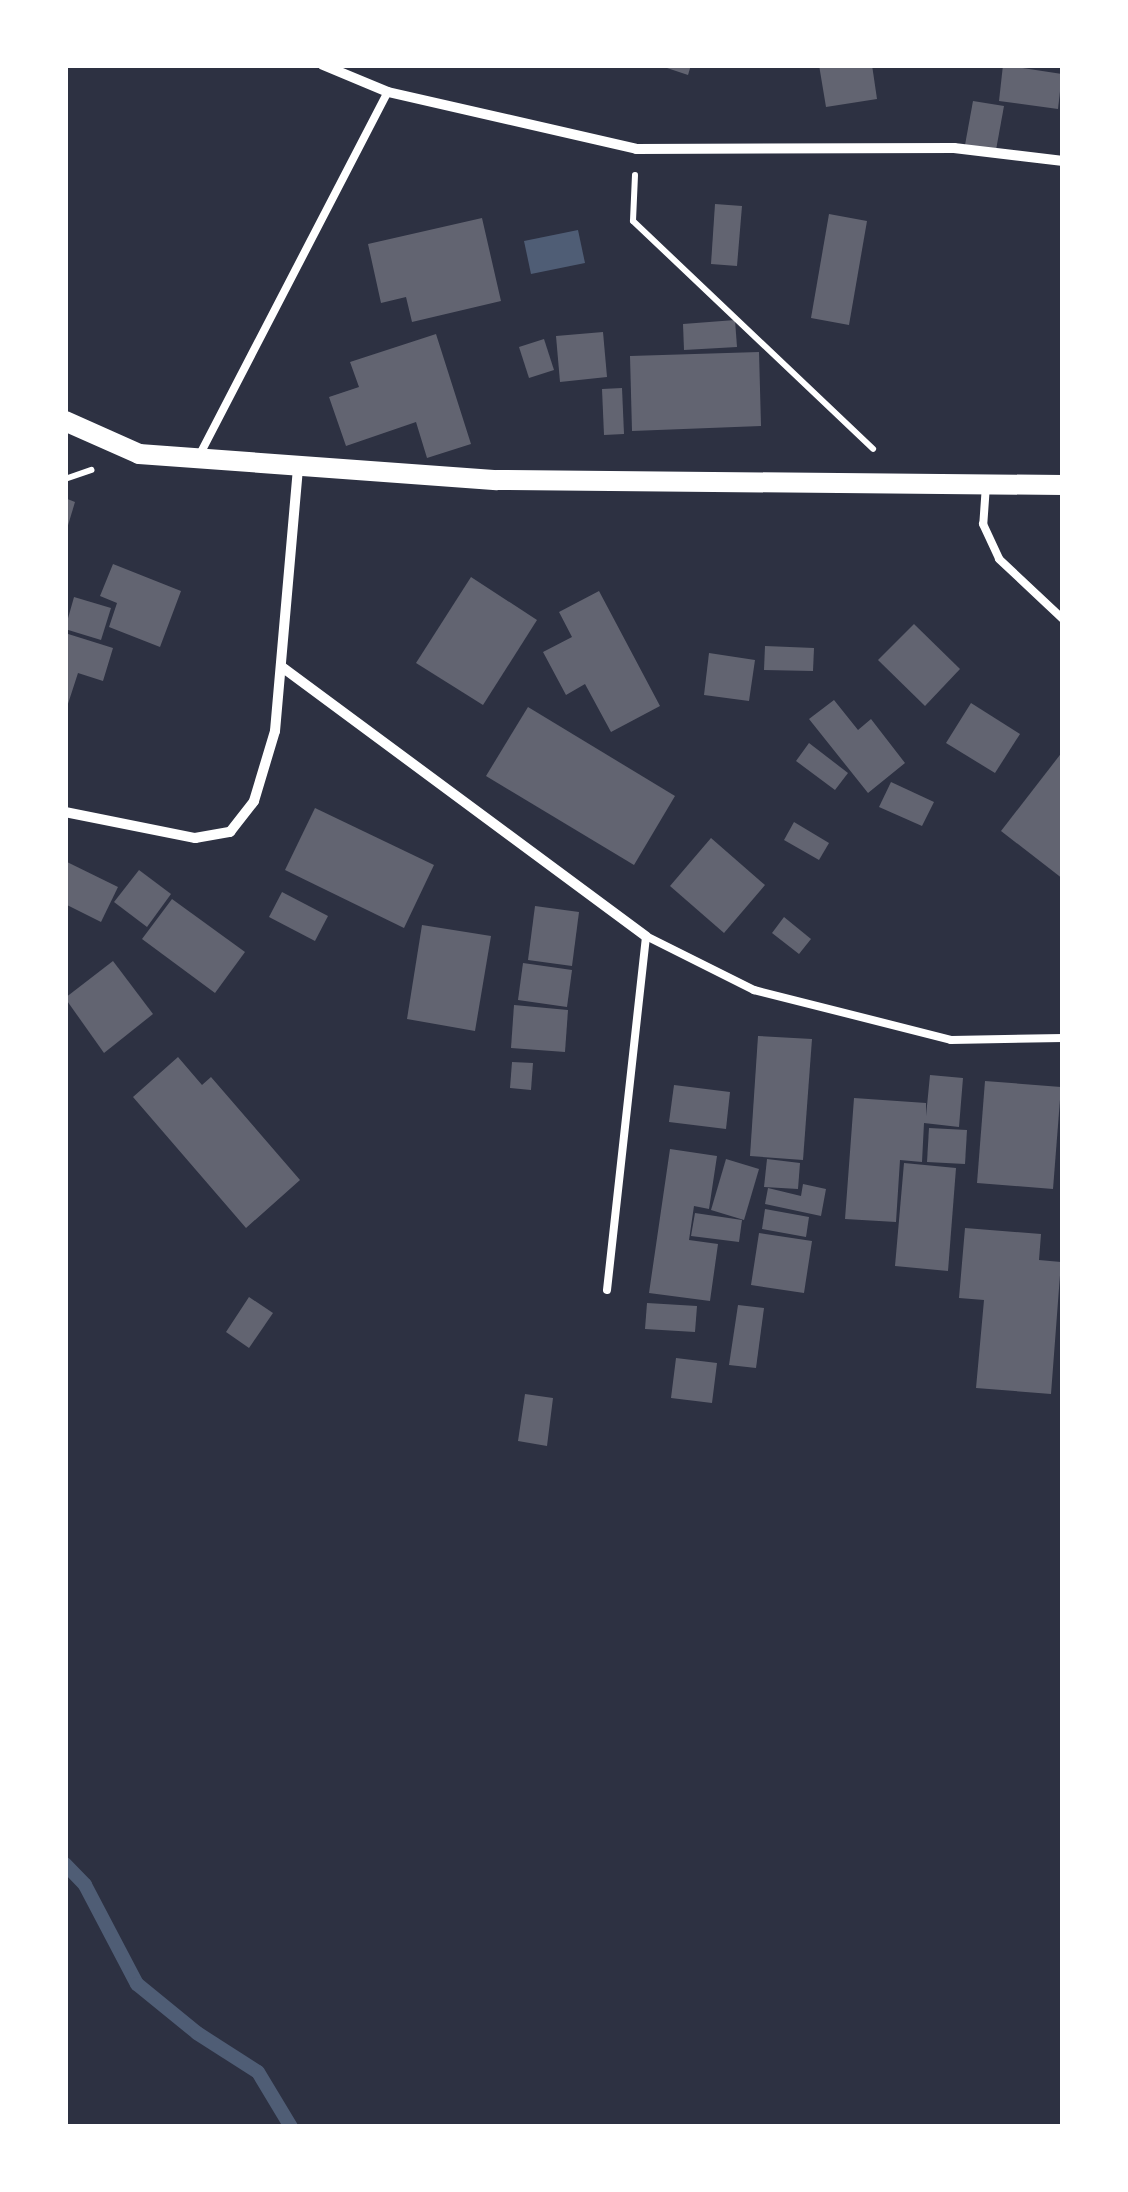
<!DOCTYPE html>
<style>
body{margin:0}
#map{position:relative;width:1128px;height:2192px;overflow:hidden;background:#2d3142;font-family:"Fira Sans Condensed",sans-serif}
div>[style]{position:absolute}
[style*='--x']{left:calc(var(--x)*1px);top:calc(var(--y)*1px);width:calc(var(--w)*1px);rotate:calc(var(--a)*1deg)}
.water>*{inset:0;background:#4f5d75}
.stream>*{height:14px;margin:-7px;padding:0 7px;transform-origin:7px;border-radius:7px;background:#4f5d75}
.building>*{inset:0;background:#626471}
.path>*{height:6px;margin:-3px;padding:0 3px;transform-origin:3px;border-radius:3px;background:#fff}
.service>*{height:8px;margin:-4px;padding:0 4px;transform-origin:4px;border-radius:4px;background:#fff}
.minor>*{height:10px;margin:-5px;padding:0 5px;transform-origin:5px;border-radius:5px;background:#fff}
.secondary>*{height:20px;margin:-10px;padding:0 10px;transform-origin:10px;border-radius:10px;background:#fff}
span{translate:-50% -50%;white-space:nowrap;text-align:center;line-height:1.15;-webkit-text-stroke:8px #fff;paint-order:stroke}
.frame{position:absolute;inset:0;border:68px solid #fff;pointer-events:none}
</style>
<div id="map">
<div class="water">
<i style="clip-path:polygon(578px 230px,585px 263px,531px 274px,524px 241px)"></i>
</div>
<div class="stream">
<i style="--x:65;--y:1864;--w:29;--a:46"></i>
<i style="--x:85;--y:1885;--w:112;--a:62.3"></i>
<i style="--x:137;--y:1984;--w:77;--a:39.2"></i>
<i style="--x:197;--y:2033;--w:72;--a:32.6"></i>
<i style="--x:258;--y:2072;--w:64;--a:59"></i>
</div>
<div class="building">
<i style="clip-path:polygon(658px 65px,691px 65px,688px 75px)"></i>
<i style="clip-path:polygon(819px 65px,872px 65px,877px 99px,826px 107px)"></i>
<i style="clip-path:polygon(1003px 65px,1062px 74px,1058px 109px,999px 101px)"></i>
<i style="clip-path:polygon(973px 101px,1004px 106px,996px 150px,965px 145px)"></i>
<i style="clip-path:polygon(715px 204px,742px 206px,737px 266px,711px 264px)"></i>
<i style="clip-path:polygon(829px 214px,867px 221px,849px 325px,811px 318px)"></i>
<i style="clip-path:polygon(482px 218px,501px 301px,412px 322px,406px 297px,381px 303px,368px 244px)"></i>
<i style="clip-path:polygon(735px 320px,737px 347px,684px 350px,683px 324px)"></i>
<i style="clip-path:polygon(603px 332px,607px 377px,560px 382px,556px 336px)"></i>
<i style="clip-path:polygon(436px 334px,471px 444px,427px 458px,416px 422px,346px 446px,329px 397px,359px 387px,350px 362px)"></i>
<i style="clip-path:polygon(544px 339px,554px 370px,529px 378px,519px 347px)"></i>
<i style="clip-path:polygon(759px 352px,761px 426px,632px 431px,630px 356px)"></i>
<i style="clip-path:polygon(622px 388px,624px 434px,604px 435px,602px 389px)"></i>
<i style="clip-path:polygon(65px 498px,75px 502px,66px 532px,65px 532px)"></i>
<i style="clip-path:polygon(113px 564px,181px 591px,160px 647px,109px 627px,117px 603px,100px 596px)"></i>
<i style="clip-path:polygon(471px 577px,537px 620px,483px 705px,416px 663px)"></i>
<i style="clip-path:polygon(599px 591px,660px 706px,611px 732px,585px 684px,566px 695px,543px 652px,572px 637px,559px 612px)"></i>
<i style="clip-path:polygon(74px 597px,111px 608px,101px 640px,65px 629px)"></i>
<i style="clip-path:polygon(914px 624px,960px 669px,925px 706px,878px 660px)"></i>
<i style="clip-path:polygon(65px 633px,113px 648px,103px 681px,78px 673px,66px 710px)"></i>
<i style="clip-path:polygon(765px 646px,814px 648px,813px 671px,764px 670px)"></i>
<i style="clip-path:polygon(709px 653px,755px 660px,749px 701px,704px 695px)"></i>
<i style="clip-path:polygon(834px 700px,858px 730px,871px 719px,905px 763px,868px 793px,809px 719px)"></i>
<i style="clip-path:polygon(971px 703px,1020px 734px,995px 773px,946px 743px)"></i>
<i style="clip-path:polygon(528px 707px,675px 796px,634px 865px,486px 776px)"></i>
<i style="clip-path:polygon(809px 743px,848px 773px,835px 790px,796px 761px)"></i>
<i style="clip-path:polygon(1063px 751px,1063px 879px,1001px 831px)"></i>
<i style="clip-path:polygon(891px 782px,934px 802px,922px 826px,879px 807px)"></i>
<i style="clip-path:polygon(315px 808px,434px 865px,404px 928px,285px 870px)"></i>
<i style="clip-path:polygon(794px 822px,829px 843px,819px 860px,784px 840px)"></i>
<i style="clip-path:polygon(711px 838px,765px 885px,724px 933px,670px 886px)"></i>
<i style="clip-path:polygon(65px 861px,118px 887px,101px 922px,65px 904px)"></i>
<i style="clip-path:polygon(139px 870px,171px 894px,147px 927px,114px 902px)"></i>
<i style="clip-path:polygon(282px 892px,328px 916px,315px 941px,269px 917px)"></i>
<i style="clip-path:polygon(172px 899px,245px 952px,215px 993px,142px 939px)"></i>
<i style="clip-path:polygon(535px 906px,579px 912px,572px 966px,528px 960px)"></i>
<i style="clip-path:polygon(784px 917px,811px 939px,799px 954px,772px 933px)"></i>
<i style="clip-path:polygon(422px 925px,491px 936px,475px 1031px,407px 1019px)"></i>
<i style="clip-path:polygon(113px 961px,153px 1014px,104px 1053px,65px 998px)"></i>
<i style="clip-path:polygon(523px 963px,572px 970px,567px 1007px,518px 1000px)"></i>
<i style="clip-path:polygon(514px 1005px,568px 1010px,565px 1052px,511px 1048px)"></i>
<i style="clip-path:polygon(758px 1036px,812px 1039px,803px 1160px,750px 1156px)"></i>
<i style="clip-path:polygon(178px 1057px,202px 1085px,211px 1077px,300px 1180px,246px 1228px,133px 1097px)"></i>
<i style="clip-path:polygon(512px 1062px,533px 1063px,531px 1090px,510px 1088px)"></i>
<i style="clip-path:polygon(930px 1075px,963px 1078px,959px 1127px,924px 1123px,922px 1162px,900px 1160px,896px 1222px,845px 1219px,854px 1098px,926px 1103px,926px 1116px)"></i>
<i style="clip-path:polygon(985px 1081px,1061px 1087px,1053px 1189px,977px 1183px)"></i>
<i style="clip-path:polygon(674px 1085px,730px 1092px,726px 1129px,669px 1122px)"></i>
<i style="clip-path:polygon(929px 1128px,967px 1130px,965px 1164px,927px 1162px)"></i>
<i style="clip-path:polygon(670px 1149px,717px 1156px,709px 1209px,694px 1206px,689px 1240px,718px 1244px,710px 1301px,649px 1293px)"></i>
<i style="clip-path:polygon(726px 1159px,759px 1169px,744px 1220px,711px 1210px)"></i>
<i style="clip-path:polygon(767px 1159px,800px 1163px,798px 1189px,764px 1187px)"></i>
<i style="clip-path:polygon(904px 1163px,956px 1168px,948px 1271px,895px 1266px)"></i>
<i style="clip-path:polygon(803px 1184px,826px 1189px,821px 1216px,765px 1204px,768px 1188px,801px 1196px)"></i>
<i style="clip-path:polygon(765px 1209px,809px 1217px,806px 1237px,762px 1229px)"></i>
<i style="clip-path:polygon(695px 1213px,742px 1220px,739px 1242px,691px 1236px)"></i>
<i style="clip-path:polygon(965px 1228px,1041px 1234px,1039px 1260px,1061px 1262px,1051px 1394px,976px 1388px,984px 1300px,959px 1298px)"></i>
<i style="clip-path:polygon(759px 1233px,812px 1241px,804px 1293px,751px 1285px)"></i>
<i style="clip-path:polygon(249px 1297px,273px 1313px,249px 1348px,226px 1332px)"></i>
<i style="clip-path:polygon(647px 1303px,697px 1306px,695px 1332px,645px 1329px)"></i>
<i style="clip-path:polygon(738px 1305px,764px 1308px,756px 1368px,729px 1365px)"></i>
<i style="clip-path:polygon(676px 1358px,717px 1363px,712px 1403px,671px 1398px)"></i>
<i style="clip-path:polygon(525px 1394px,553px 1398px,547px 1446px,518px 1441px)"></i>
</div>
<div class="path">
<i style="--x:635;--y:175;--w:46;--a:92.5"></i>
<i style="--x:633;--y:221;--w:331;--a:43.5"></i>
<i style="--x:65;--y:479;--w:28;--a:-19"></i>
</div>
<div class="service">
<i style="--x:199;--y:456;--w:410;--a:-62.6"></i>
<i style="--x:986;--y:485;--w:39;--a:94"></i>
<i style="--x:983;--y:524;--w:38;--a:65"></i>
<i style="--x:999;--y:559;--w:88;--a:43.2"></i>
<i style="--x:607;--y:1290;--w:356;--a:-83.7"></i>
<i style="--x:646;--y:936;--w:121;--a:26.6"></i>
<i style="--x:754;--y:990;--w:203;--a:14.2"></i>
<i style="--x:951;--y:1040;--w:112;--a:-1"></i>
</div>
<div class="minor">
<i style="--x:323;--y:65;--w:70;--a:22.6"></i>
<i style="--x:388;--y:92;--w:254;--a:12.9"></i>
<i style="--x:636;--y:149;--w:318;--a:-0.2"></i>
<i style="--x:954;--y:148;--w:110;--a:6.8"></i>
<i style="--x:282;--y:667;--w:453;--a:36.5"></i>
<i style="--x:65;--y:812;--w:133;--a:11.3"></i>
<i style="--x:195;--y:838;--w:36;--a:-10"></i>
<i style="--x:230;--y:832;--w:39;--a:-52"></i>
<i style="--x:254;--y:801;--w:73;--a:-73.3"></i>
<i style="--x:275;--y:731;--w:265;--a:-85"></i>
</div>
<div class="secondary">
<i style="--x:65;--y:421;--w:81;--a:24"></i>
<i style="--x:139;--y:454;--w:359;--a:4.2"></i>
<i style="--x:497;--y:480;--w:566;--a:0.51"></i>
</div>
<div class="frame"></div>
</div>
